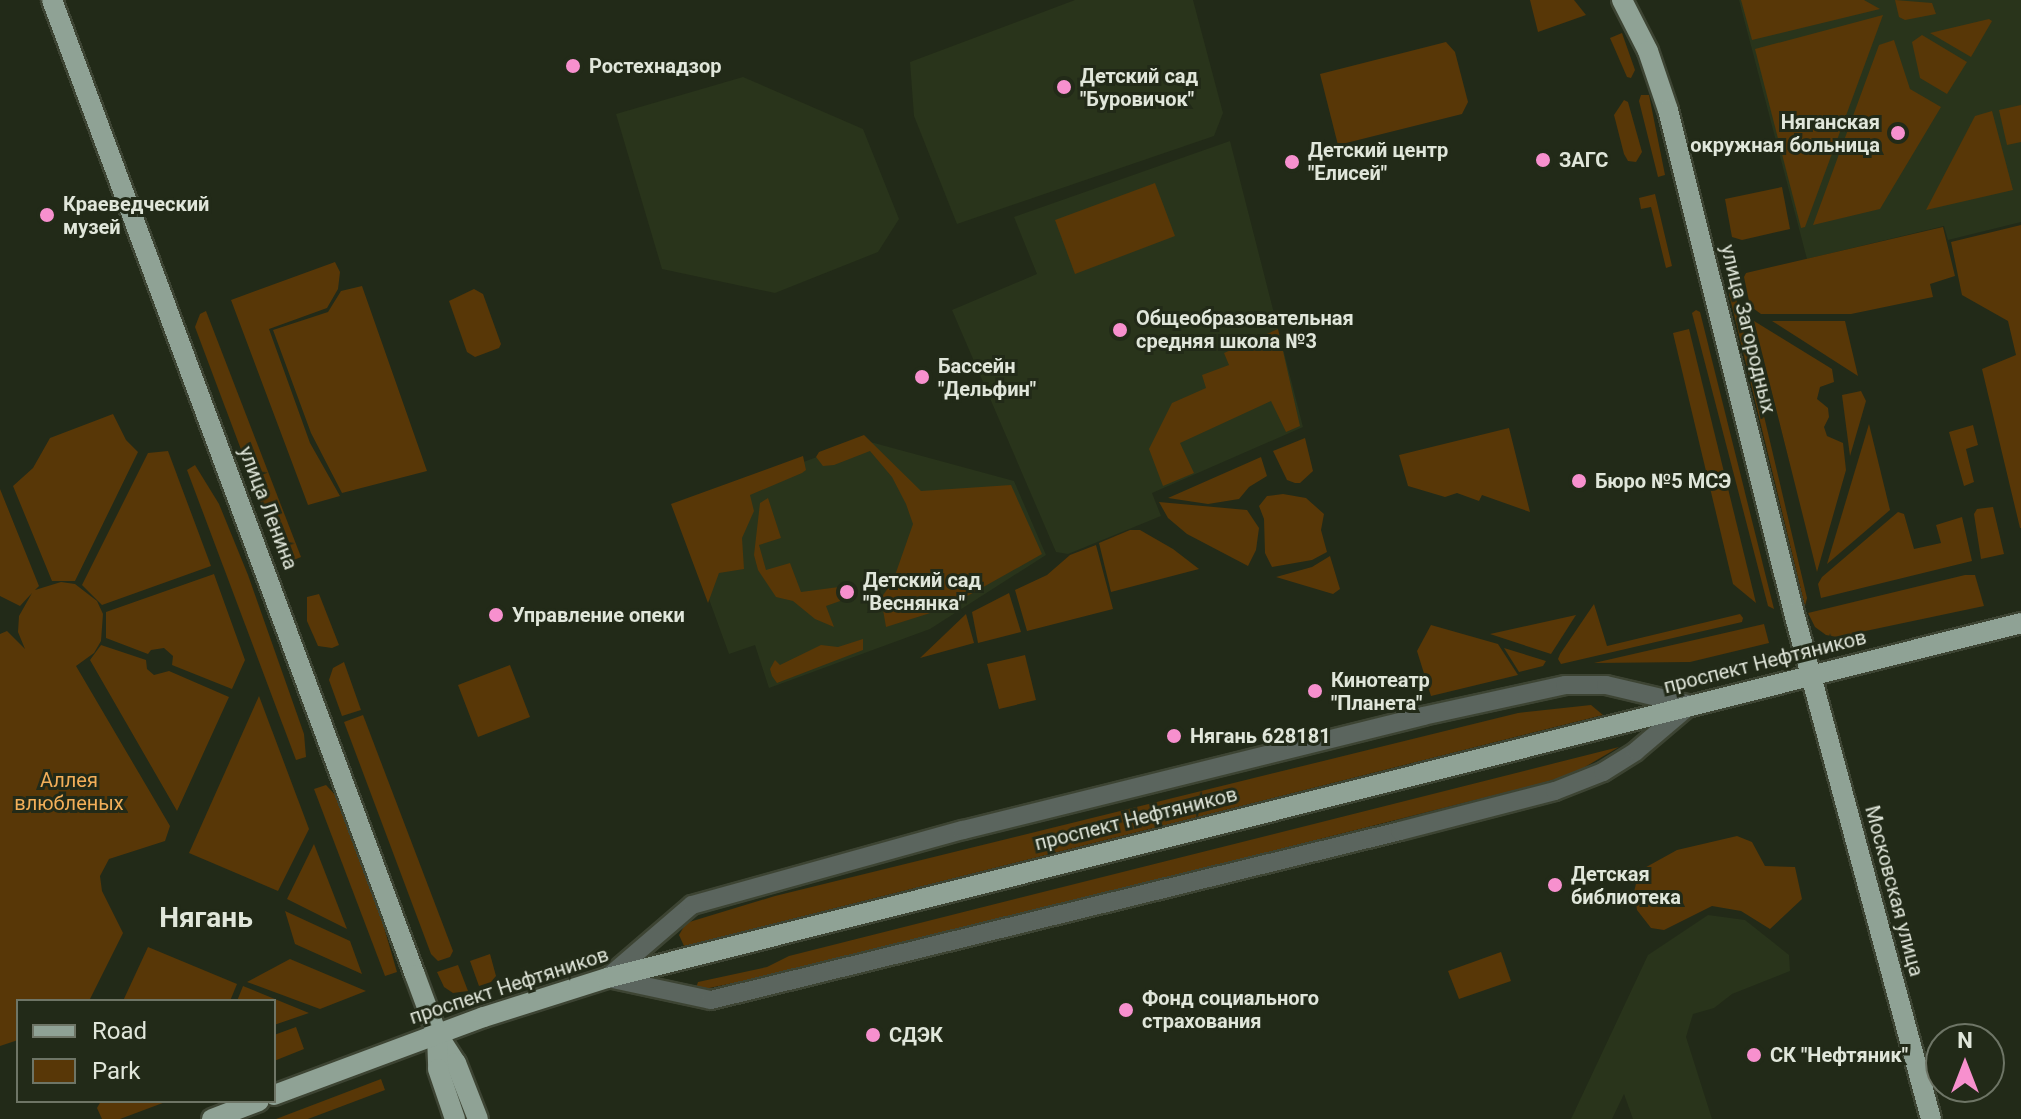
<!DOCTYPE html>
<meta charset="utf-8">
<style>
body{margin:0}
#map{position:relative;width:2021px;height:1119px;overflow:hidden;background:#222a18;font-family:Roboto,sans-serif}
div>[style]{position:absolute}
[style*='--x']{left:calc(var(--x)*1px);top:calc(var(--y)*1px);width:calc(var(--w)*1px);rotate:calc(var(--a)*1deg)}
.built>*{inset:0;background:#29341b}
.green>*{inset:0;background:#583707}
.roads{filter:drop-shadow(2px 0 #3d4433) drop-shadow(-2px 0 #3d4433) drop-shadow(0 2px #3d4433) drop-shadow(0 -2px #3d4433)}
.minor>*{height:18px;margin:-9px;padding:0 9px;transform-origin:9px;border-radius:9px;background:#5b655e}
.major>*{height:20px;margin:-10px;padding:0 10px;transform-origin:10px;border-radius:10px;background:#8fa295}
.dots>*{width:22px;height:22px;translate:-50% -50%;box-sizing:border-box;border:4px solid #222a18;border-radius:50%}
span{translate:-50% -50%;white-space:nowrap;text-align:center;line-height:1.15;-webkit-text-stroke:6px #222a18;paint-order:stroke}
.poi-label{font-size:20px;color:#e0e6da;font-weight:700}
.left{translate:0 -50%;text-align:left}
.right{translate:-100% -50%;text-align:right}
.street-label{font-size:20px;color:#e0e6da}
.park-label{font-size:20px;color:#f3af59}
.district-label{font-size:28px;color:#e0e6da;font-weight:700}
.legend{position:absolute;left:16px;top:999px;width:260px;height:104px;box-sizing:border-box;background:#222a18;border:2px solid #6e7566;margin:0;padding:10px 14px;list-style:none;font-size:24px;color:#e0e6da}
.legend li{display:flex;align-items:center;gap:16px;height:40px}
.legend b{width:40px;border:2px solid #6e7566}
.north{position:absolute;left:1925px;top:1023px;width:80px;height:80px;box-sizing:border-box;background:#222a18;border:2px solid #6e7566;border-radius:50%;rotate:0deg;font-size:22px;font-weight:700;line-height:32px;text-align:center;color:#e0e6da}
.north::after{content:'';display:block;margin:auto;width:28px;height:36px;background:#f790ce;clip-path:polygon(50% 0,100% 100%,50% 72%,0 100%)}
</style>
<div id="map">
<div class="built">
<i style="clip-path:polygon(1075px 0,1193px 0,1223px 113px,1214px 136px,957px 224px,914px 116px,910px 62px)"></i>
<i style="clip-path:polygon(1739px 0,2021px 0,2021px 222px,1948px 240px,1944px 226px,1807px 259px)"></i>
<i style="clip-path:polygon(743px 77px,863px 129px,899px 219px,878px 252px,775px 293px,662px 269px,616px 114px)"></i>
<i style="clip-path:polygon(1230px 141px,1303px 427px,1152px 493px,1161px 516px,1068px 554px,1056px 552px,952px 310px,1037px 274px,1014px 217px)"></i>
<i style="clip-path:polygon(863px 440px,1014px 481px,1046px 555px,930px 629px,769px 688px,755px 645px,729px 654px,676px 509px)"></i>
<i style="clip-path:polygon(1708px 915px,1745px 920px,1789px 955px,1790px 971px,1732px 994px,1714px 1008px,1693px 1014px,1686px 1037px,1712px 1119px,1633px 1119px,1624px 1094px,1612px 1119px,1571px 1119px,1648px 955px)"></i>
</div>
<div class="green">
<i style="clip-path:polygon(1530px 0,1574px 0,1586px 15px,1538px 32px)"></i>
<i style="clip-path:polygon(1741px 0,1864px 0,1880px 9px,1752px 40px)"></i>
<i style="clip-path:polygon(1895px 0,1932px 3px,1936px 14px,1905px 20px,1899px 17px)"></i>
<i style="clip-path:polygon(1883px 15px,1805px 227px,1801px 228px,1755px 49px)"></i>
<i style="clip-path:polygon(1989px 19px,1992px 21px,1971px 57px,1930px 33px)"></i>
<i style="clip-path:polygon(1622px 33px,1635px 70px,1631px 78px,1627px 77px,1610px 38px)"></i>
<i style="clip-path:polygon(1922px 35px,1967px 62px,1947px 94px,1920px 78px,1912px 42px)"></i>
<i style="clip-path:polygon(1894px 40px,1910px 89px,1941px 107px,1880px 209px,1813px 225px,1879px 45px)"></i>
<i style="clip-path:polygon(1446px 42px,1455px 52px,1468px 102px,1462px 114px,1338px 145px,1320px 74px)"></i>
<i style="clip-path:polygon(1641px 95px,1649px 95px,1665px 175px,1658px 177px,1639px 101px)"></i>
<i style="clip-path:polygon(1624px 100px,1628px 102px,1642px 152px,1636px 162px,1628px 161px,1624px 154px,1614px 115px)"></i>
<i style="clip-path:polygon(2021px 105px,2021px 142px,2007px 145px,1999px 110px)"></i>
<i style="clip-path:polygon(1992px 111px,2013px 190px,1926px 210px,1975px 116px)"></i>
<i style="clip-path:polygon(1155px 183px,1175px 236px,1075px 274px,1055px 220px)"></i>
<i style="clip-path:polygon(1782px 187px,1790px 229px,1742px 240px,1732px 237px,1725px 199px)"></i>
<i style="clip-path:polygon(1655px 194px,1672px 266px,1666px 268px,1651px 207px,1641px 209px,1639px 198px)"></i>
<i style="clip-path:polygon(2021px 225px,2021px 528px,2020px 528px,1982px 369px,2016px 355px,2008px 321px,1962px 295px,1951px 242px)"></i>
<i style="clip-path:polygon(1943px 227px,1955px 276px,1930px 284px,1933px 297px,1851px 314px,1761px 314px,1750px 306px,1744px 277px,1746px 273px)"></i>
<i style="clip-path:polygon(335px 262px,340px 272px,338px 289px,327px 308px,269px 329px,310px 443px,340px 496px,308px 505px,231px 300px)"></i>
<i style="clip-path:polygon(1733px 285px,1807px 598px,1805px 606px,1729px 294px)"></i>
<i style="clip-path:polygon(362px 286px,427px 471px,342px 493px,311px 433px,273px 330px,328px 312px,341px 291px)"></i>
<i style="clip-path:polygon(474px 289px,483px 294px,501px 344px,499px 348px,475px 357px,467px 352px,449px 301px)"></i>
<i style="clip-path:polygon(1696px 310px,1700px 312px,1774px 609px,1768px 606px,1692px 313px)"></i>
<i style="clip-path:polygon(206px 311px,301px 557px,284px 564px,195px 327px,200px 314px)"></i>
<i style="clip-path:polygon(1754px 321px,1832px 369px,1834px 382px,1820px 387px,1817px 399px,1828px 408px,1829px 417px,1824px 427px,1827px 436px,1843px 443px,1846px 470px,1817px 572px)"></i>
<i style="clip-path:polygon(1772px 321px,1845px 321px,1858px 376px)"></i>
<i style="clip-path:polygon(1278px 329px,1300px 426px,1286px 432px,1271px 401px,1180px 443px,1194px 473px,1163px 486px,1149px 449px,1172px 403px,1206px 388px,1202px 375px,1229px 365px,1224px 353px)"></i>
<i style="clip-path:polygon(1689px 329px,1756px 603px,1733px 584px,1673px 333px)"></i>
<i style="clip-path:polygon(1861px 391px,1866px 401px,1850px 456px,1842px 395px)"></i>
<i style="clip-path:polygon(113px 414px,126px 440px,138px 452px,75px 581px,52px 581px,13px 486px,33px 468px,50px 438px)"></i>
<i style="clip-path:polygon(1869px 424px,1890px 510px,1827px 564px)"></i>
<i style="clip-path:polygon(1973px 425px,1978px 445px,1966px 449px,1974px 482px,1964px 486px,1949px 432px)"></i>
<i style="clip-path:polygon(1509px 428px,1530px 512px,1482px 495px,1479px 501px,1457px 493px,1445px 497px,1408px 486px,1399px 455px)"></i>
<i style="clip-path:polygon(864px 435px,921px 491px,1011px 485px,1042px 554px,946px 608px,886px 627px,881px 598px,893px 581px,913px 524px,906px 504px,892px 477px,870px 451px,834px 465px,823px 466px,816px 457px,819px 452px)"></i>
<i style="clip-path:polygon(1305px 438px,1313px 471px,1300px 483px,1295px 483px,1287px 480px,1273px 451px)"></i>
<i style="clip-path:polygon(168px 451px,211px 566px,102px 605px,82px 585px,148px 453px)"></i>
<i style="clip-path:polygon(803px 456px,806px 470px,802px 473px,750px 495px,754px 511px,742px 538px,744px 569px,719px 573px,708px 603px,671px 504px)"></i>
<i style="clip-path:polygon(1261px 457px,1267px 476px,1249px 487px,1239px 499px,1208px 504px,1168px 498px)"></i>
<i style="clip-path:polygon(195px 465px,219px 504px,248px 575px,304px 734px,306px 757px,296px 760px,187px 470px)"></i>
<i style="clip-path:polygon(0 489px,39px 586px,35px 590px,61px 582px,75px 584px,97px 601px,103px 614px,101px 641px,94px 653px,76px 666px,170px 826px,165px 841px,109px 859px,100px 876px,102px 891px,123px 933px,89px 1001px,18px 1001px,18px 1040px,0 1046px,0 634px,7px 631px,25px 649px,18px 632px,19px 616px,32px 593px,20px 606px,0 596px)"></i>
<i style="clip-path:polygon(1283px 494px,1306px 498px,1324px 514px,1321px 530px,1327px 552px,1312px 560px,1272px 567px,1265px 553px,1264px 519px,1259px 506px,1267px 496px)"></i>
<i style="clip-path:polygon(768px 498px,781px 538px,759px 545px,766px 570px,790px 563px,801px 592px,839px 587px,843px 600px,826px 606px,834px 627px,815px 619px,793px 601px,776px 597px,758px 570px,754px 555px,760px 503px)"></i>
<i style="clip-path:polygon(1159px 502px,1247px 510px,1259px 528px,1256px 550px,1248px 566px,1187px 534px,1168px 518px)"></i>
<i style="clip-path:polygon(1993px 507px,2004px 554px,1981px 559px,1974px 514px,1977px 509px)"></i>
<i style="clip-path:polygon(1898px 512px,1904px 514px,1914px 549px,1941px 543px,1936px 525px,1962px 517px,1972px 561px,1821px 598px,1818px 584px,1822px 577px)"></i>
<i style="clip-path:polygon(1130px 530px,1140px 530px,1173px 549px,1199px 569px,1111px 592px,1099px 543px)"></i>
<i style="clip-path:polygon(1096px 545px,1113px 609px,1027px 631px,1015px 590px,1047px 575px,1070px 555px)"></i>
<i style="clip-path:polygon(1330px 556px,1340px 589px,1333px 594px,1276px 577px,1312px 567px)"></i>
<i style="clip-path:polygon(214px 574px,245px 660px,232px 689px,172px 665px,173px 656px,164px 648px,151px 650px,148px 654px,106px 638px,106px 612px)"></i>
<i style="clip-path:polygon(1965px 575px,1975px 575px,1984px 606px,1837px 637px,1826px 635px,1815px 627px,1808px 613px)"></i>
<i style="clip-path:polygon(1009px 593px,1021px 632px,978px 643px,972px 612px)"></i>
<i style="clip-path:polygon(319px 594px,339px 645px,332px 648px,318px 646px,307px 621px,307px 597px)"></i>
<i style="clip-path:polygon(1594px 604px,1607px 646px,1740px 614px,1743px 618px,1742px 622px,1561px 664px,1558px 659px,1560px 654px)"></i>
<i style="clip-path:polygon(966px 614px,974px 643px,920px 658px)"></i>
<i style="clip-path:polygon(1576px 615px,1551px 654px,1490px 634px)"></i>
<i style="clip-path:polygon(1764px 624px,1769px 643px,1690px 662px,1594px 663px)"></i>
<i style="clip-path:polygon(1431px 625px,1498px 644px,1518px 675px,1431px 696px,1417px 651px)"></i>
<i style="clip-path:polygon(863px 639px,863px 650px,777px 683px,772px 676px,770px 669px,775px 660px,780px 665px,821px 645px,838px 647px)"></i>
<i style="clip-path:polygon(101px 645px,146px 660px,147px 669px,154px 675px,169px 671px,229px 697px,177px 811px,90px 660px)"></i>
<i style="clip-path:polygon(1504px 648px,1546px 661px,1543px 666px,1519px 672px)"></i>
<i style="clip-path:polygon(1025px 655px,1036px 700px,999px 709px,987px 664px)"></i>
<i style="clip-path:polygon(344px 662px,361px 710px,342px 716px,329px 680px,333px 668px)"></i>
<i style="clip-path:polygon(510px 665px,530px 717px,478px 737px,458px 685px)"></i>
<i style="clip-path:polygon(259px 696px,309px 829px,278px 891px,189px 853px)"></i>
<i style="clip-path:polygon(1591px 705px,1603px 715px,684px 946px,679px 935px,686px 923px,775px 896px,1518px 713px)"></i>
<i style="clip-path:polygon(363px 715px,453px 951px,450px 957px,438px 961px,431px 954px,344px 722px)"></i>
<i style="clip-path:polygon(1619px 747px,1573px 774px,1535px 785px,809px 967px,695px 991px,698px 982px,767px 967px,789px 956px)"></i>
<i style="clip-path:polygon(326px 785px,350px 811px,397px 972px,385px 976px,314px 789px)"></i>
<i style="clip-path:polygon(1737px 836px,1752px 842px,1765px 866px,1795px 867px,1802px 899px,1770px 929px,1741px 911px,1712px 906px,1664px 930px,1651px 928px,1637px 910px,1634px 892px,1639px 871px,1677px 850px)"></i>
<i style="clip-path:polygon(314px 844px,347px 929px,287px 899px)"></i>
<i style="clip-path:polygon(285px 911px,350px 941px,362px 974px,295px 944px)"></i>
<i style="clip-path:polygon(148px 947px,237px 984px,230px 1001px,123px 1001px)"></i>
<i style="clip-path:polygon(1501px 952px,1511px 981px,1459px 999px,1448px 971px)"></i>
<i style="clip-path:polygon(490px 954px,496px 976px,491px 982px,479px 986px,470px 961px)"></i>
<i style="clip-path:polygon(290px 959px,366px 991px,320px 1009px,247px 982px)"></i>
<i style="clip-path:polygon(458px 965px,468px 991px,453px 993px,444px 987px,437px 972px)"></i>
<i style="clip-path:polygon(243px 986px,309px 1013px,274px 1025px,274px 1001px,237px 1001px)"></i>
<i style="clip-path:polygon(296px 1027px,304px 1049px,274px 1061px,274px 1035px)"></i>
<i style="clip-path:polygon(381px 1079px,385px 1090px,308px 1119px,276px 1119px)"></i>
<i style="clip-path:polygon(101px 1101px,168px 1101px,120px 1119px,102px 1119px,97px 1108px)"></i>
</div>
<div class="roads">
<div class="minor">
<i style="--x:607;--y:978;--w:112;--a:-40.7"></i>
<i style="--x:692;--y:905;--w:281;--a:-15.5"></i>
<i style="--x:963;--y:830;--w:474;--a:-13.9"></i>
<i style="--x:1423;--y:716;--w:145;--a:-12.3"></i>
<i style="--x:1565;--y:685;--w:41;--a:0"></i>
<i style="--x:1606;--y:685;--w:87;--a:13.2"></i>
<i style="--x:608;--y:978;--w:105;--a:12.1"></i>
<i style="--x:711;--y:1000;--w:709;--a:-13.78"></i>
<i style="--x:1400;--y:831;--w:160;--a:-14.5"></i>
<i style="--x:1555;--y:791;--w:52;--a:-21.6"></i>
<i style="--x:1603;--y:772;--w:39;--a:-32"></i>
<i style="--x:1636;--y:751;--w:70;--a:-40.3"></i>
</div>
<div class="major">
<i style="--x:52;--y:0;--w:1040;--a:69.58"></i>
<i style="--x:415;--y:975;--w:63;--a:69.6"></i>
<i style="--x:437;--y:1034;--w:35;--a:57"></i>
<i style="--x:456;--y:1063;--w:60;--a:68.6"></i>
<i style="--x:1622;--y:0;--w:57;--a:63"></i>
<i style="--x:1648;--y:51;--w:62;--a:71.3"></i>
<i style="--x:1668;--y:110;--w:519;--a:75.94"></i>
<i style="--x:1794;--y:613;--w:524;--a:74.85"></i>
<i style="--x:437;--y:1034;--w:35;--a:88"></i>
<i style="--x:438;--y:1069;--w:53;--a:71.2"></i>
<i style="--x:274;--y:1095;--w:224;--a:-20.4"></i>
<i style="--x:484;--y:1017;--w:129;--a:-17.6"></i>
<i style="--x:607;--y:978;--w:1458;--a:-14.09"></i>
<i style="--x:212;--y:1119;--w:50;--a:-21"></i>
</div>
</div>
<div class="dots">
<i style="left:573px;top:66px;background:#f790ce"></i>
<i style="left:1064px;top:87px;background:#f790ce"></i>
<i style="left:1898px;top:133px;background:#f790ce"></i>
<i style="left:1543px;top:160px;background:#f790ce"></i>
<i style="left:1292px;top:162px;background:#f790ce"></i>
<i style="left:47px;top:215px;background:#f790ce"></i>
<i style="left:1120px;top:330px;background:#f790ce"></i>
<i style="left:922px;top:377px;background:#f790ce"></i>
<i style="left:1579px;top:481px;background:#f790ce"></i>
<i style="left:847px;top:592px;background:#f790ce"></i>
<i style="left:496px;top:615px;background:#f790ce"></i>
<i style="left:1315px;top:691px;background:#f790ce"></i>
<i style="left:1174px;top:736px;background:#f790ce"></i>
<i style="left:1555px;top:885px;background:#f790ce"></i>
<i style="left:1126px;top:1010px;background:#f790ce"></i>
<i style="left:873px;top:1035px;background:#f790ce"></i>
<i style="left:1754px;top:1055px;background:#f790ce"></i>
</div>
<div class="poi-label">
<span class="left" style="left:589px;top:66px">Ростехнадзор</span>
<span class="left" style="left:1080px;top:88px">Детский сад<br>"Буровичок"</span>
<span class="right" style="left:1880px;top:134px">Няганская<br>окружная больница</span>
<span class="left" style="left:1308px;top:162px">Детский центр<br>"Елисей"</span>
<span class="left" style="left:1559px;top:160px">ЗАГС</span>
<span class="left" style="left:63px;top:216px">Краеведческий<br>музей</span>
<span class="left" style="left:1136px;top:330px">Общеобразовательная<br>средняя школа №3</span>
<span class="left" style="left:938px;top:378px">Бассейн<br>"Дельфин"</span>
<span class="left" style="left:1595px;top:481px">Бюро №5 МСЭ</span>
<span class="left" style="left:863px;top:592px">Детский сад<br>"Веснянка"</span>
<span class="left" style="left:512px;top:615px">Управление опеки</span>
<span class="left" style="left:1331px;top:692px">Кинотеатр<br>"Планета"</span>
<span class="left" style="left:1190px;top:736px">Нягань 628181</span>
<span class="left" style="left:1571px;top:886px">Детская<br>библиотека</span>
<span class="left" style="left:1142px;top:1010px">Фонд социального<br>страхования</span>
<span class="left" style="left:889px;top:1035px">СДЭК</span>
<span class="left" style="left:1770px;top:1055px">СК "Нефтяник"</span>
</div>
<div class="street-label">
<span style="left:1748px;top:329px;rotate:76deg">улица Загородных</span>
<span style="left:268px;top:508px;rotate:69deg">улица Ленина</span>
<span style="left:1765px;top:662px;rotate:-14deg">проспект Нефтяников</span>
<span style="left:1136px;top:819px;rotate:-14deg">проспект Нефтяников</span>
<span style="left:1894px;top:891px;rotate:75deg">Московская улица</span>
<span style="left:509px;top:986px;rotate:-18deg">проспект Нефтяников</span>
</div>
<div class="park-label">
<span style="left:69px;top:792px">Аллея<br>влюбленых</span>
</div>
<div class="district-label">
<span style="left:206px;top:918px">Нягань</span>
</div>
<ul class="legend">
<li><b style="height:10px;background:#8fa295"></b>Road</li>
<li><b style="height:22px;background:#583707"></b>Park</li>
</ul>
<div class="north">N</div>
</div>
